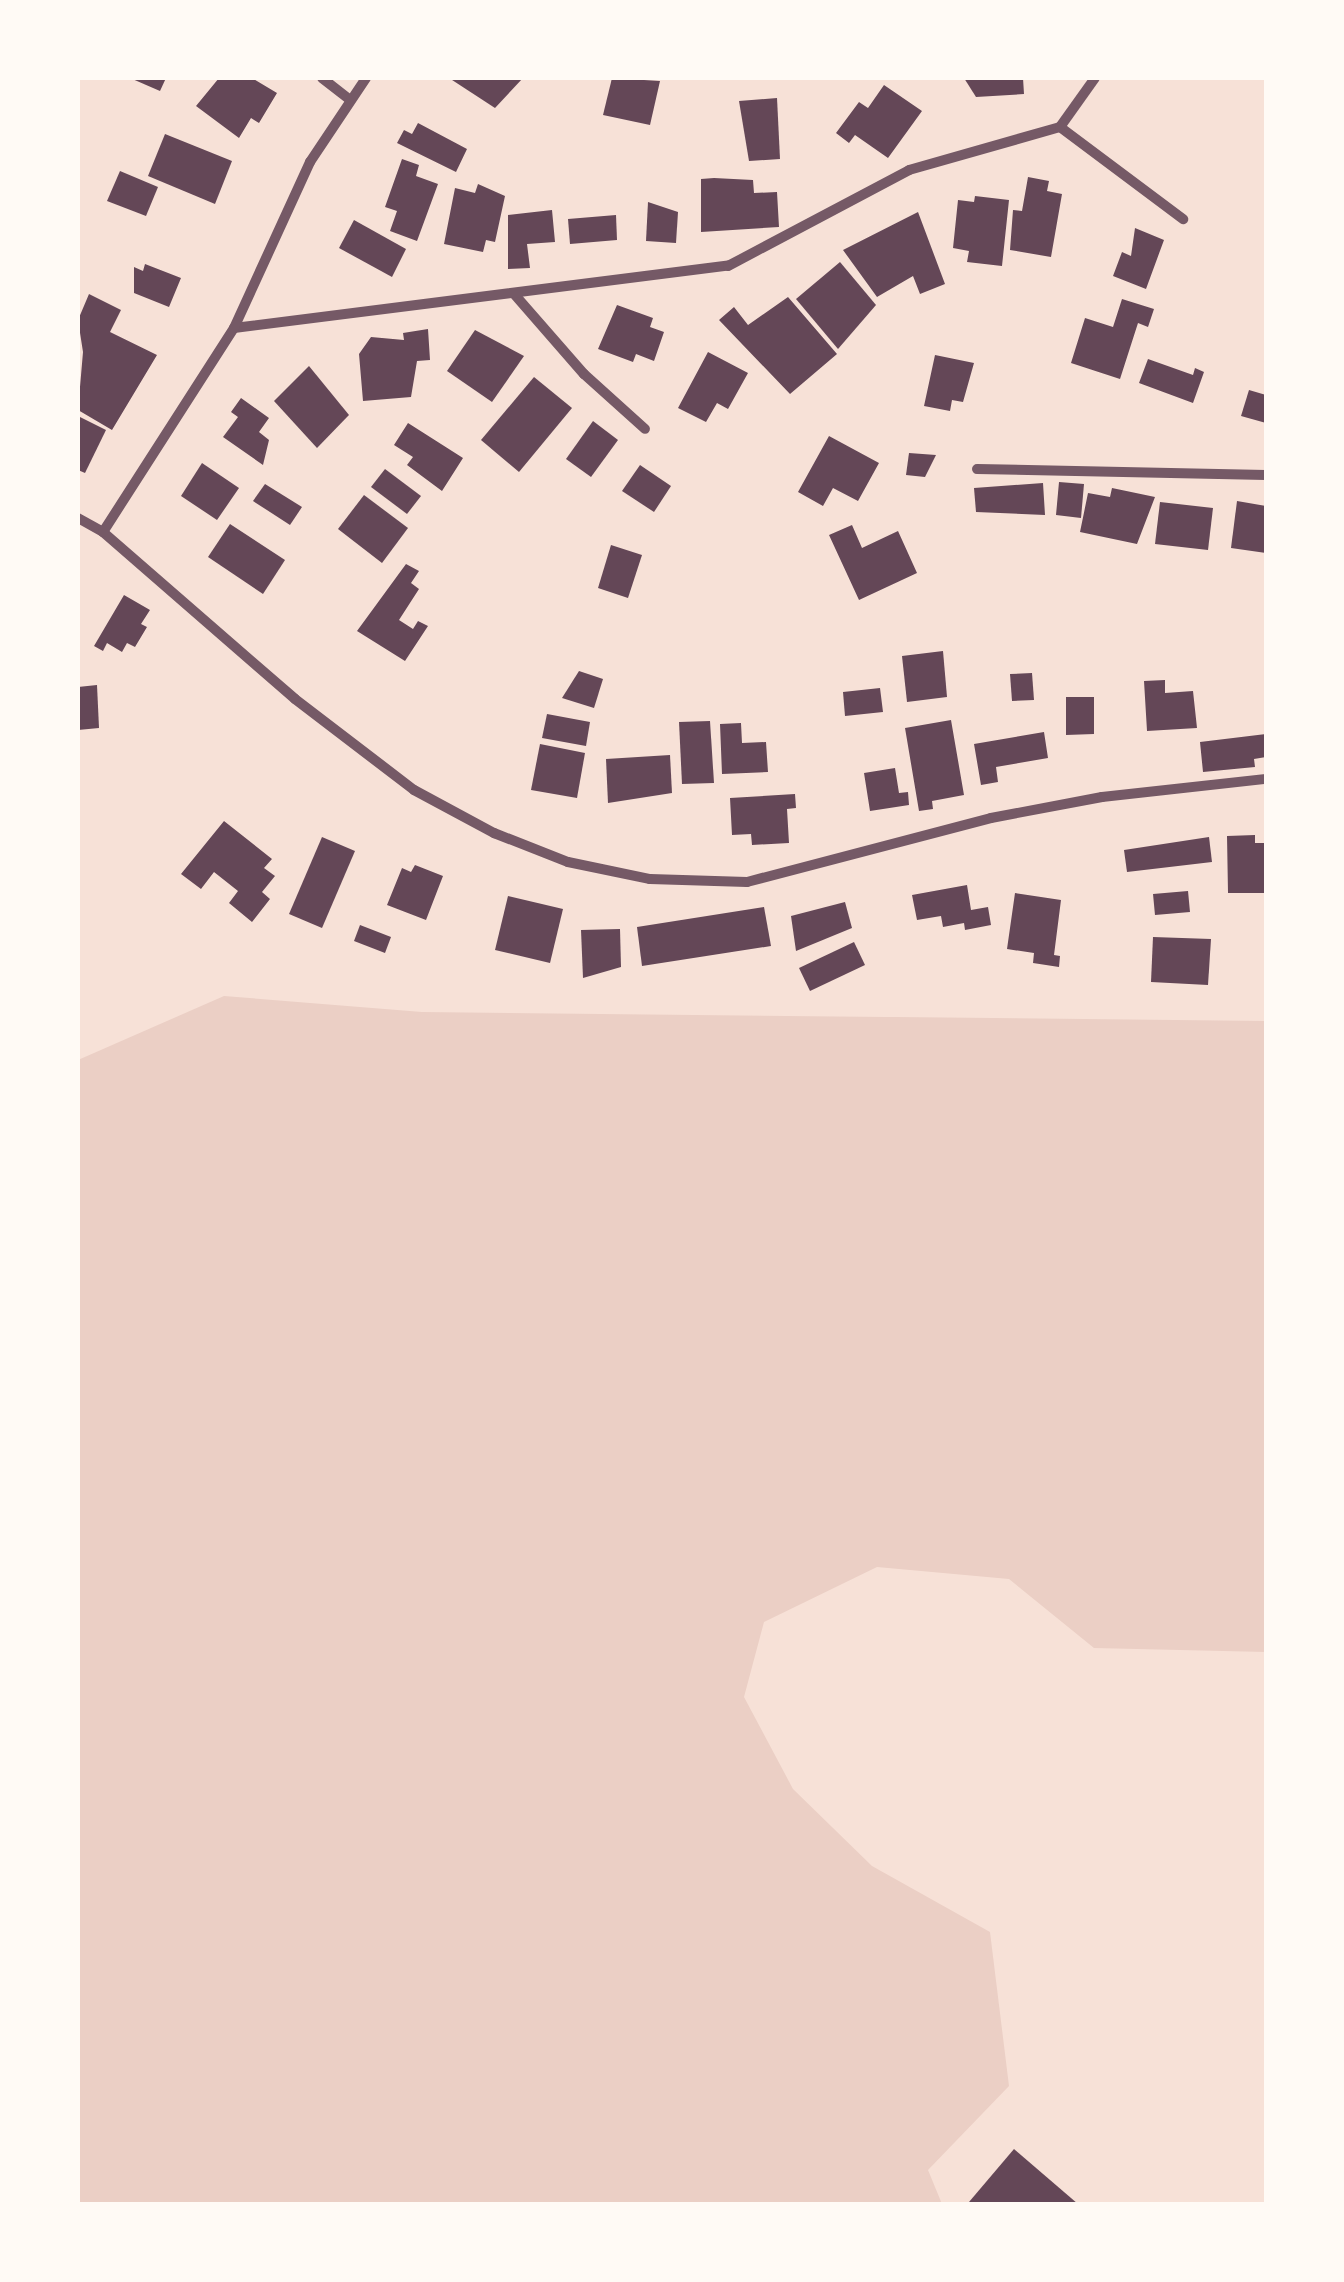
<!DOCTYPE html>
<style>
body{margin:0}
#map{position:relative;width:1344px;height:2282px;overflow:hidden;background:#f7e1d7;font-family:"Nunito Sans",sans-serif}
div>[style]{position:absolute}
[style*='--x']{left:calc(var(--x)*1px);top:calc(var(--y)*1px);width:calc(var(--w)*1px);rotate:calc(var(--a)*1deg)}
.green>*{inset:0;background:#ebcfc5}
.building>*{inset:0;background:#644757}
.minor>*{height:10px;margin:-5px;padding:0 5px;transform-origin:5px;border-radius:5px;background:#755966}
span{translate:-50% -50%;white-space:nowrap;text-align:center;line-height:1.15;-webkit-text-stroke:10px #fffaf5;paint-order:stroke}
.frame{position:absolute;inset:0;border:80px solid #fffaf5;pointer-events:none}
</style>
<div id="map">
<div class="green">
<i style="clip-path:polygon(224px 996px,422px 1012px,1266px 1021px,1266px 1652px,1094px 1648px,1009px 1579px,877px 1567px,764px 1622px,744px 1697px,793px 1789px,872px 1866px,990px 1932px,1009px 2086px,928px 2170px,942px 2204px,78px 2204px,78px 1060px)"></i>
</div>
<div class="building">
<i style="clip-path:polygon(130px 78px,166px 78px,160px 91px)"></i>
<i style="clip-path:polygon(219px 78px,252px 78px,277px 93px,259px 123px,251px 118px,239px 138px,196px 106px)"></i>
<i style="clip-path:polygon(449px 78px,523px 78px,495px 108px)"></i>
<i style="clip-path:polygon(612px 78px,660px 81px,650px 125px,603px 115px)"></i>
<i style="clip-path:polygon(964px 78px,1023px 78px,1024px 94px,976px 97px)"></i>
<i style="clip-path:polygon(884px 85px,922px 111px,888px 158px,855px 135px,849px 143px,836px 133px,859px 102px,868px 108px)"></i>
<i style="clip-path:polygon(777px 98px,780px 159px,749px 161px,739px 101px)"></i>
<i style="clip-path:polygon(418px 123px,467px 149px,456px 172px,397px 143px,404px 130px,412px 134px)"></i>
<i style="clip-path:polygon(165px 134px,232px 161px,215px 204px,148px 176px)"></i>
<i style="clip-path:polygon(402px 159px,419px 165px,416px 176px,438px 184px,417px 241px,390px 231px,397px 211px,385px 207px)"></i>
<i style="clip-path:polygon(120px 171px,158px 187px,146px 216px,107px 201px)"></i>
<i style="clip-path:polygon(1028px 177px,1049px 181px,1047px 191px,1062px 194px,1051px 257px,1010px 250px,1013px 210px,1022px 211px)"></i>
<i style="clip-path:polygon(714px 178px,753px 180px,754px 193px,777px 192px,779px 227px,701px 232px,701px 179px)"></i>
<i style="clip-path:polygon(478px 184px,505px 196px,495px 242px,486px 240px,483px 252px,444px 244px,455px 188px,475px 193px)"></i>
<i style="clip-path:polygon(975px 196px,1009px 200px,1002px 266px,967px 262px,969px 251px,953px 248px,958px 200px,974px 202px)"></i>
<i style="clip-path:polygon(648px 202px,678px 212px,676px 243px,646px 241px)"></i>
<i style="clip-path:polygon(552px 210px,555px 242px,527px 244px,530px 268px,508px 269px,508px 215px)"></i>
<i style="clip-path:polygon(918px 212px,945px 284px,920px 294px,913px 276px,877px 297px,843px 250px)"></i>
<i style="clip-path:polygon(616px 215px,617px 240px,570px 244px,568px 219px)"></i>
<i style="clip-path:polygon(354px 220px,406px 249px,392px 277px,339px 248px)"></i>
<i style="clip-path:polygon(1135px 228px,1164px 240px,1146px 289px,1113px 276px,1122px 252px,1131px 256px)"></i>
<i style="clip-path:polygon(840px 262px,876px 305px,838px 349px,796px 299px)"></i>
<i style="clip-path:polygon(145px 264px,181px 278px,169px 307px,134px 293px,134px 267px,143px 271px)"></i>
<i style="clip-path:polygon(89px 294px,121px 310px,110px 332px,157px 355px,112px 430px,78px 410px,83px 352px,78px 320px)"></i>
<i style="clip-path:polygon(788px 297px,837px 354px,790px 394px,719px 320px,734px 307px,748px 325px)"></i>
<i style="clip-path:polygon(1122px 299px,1154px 309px,1148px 327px,1138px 323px,1120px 379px,1071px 363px,1085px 318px,1113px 327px)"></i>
<i style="clip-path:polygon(617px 305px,653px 318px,650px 327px,664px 332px,654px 361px,636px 354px,633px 362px,598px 349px)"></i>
<i style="clip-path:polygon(428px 329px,430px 360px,417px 361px,411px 397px,363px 401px,359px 354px,371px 337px,404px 340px,403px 333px)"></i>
<i style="clip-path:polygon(475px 330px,524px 356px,492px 402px,447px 371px)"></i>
<i style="clip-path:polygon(708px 352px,748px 373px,728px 409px,717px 403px,706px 422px,678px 408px)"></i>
<i style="clip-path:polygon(935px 355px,974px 363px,963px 402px,952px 400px,950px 411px,924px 406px)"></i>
<i style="clip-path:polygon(1148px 359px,1193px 375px,1195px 368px,1204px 372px,1193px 403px,1139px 383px)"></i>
<i style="clip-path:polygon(309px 366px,349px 415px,317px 448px,274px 401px)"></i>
<i style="clip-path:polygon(534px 377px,572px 408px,519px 472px,481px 440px)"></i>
<i style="clip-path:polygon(1249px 390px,1266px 395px,1266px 423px,1241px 416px)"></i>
<i style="clip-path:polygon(241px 398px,269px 418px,259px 432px,269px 440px,263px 465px,223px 437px,238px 417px,231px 412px)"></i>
<i style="clip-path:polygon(78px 416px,106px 430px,85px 473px,78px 470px)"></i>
<i style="clip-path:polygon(593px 421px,618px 440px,591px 477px,566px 459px)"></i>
<i style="clip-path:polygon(408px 423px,463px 458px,442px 491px,407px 465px,413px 457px,394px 445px)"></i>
<i style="clip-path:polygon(829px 436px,879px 463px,858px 501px,833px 488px,823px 506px,798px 492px)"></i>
<i style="clip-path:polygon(909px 453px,936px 455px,925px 477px,906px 475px)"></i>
<i style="clip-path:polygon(202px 463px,239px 488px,217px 520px,181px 496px)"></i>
<i style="clip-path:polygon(640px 465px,671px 486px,654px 512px,622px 491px)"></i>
<i style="clip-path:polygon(385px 469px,421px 496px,407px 514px,371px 487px)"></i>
<i style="clip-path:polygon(1059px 482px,1084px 484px,1081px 518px,1056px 515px)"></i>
<i style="clip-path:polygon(1043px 483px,1045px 515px,976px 512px,974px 488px)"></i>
<i style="clip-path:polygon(265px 484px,302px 507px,290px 525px,253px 501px)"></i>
<i style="clip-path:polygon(1112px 488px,1155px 497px,1137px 544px,1080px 532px,1088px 493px,1110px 497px)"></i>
<i style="clip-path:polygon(364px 495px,408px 528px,382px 563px,338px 529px)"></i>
<i style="clip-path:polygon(1237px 501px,1266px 506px,1266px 553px,1231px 548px)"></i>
<i style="clip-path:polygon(1160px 502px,1213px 508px,1208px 550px,1155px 544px)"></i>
<i style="clip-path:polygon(230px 524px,285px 560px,263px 594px,208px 557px)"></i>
<i style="clip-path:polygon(852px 525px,862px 548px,898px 531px,917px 573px,859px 600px,829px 535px)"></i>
<i style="clip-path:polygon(611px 545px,642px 555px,628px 598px,598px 588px)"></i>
<i style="clip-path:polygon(406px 564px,419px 571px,411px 583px,419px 589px,399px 620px,413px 629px,418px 621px,428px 626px,405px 661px,357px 631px)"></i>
<i style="clip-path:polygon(124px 595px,150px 610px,141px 624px,147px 627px,135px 647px,127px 643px,122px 652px,107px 643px,103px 651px,94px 646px)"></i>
<i style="clip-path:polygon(943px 651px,947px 697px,907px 702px,902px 656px)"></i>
<i style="clip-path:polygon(579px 671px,603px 679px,594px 708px,562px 698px)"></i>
<i style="clip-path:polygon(1032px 673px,1034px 700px,1012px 701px,1010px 674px)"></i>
<i style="clip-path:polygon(1165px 680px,1165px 693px,1193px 691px,1197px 728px,1147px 731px,1144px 681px)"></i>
<i style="clip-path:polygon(97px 685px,99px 728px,78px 730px,78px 687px)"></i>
<i style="clip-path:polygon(880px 688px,883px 712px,845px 716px,843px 692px)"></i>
<i style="clip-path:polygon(1066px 697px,1094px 697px,1094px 734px,1066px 735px)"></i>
<i style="clip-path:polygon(547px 714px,590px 722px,586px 746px,542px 738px)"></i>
<i style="clip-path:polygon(951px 720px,964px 795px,932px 801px,933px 809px,919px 811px,905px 728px)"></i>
<i style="clip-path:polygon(710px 721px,714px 783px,682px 784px,679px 722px)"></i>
<i style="clip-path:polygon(741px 723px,742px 743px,766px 742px,768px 772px,722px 774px,720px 724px)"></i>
<i style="clip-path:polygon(1044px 732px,1048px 758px,996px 767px,998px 782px,981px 785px,974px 744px)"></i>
<i style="clip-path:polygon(1266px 734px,1266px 757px,1254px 759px,1255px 767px,1203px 772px,1200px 742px)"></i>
<i style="clip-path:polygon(540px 744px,585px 753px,577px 798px,531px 790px)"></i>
<i style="clip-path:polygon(670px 755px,672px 793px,608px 803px,606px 759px)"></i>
<i style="clip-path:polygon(895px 768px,899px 793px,908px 792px,909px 805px,870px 811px,864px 773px)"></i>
<i style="clip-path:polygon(795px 794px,796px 808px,787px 809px,789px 843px,752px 845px,751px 834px,732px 835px,730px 798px)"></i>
<i style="clip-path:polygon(224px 821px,272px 859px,264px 868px,275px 876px,262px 892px,270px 899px,252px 922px,229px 903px,238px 891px,214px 872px,201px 889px,181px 874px)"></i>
<i style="clip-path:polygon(1255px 835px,1255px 843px,1266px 843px,1266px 893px,1228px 893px,1227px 836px)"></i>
<i style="clip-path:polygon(322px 837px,355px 851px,322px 928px,289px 914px)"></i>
<i style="clip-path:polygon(1209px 837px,1212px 862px,1127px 872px,1124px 850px)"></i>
<i style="clip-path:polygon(415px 865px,443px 876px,426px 920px,387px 905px,402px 868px,411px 872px)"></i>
<i style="clip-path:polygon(967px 885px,971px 910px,988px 907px,991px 925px,965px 930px,964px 923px,943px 927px,941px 916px,917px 920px,912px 895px)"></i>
<i style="clip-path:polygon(1188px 891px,1190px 912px,1155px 915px,1153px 894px)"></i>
<i style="clip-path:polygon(1015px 893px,1061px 900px,1054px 955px,1060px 956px,1059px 967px,1033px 963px,1034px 953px,1007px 949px)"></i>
<i style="clip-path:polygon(508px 896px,563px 909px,550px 963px,495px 950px)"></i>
<i style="clip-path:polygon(845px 902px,852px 928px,796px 951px,791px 916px)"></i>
<i style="clip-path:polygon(764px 907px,771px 946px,642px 966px,637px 927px)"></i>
<i style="clip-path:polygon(360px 925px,391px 937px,385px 953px,354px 941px)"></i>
<i style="clip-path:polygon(620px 929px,621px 967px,583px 978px,581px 930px)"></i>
<i style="clip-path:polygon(1153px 937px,1211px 939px,1208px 985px,1151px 982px)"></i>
<i style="clip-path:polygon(854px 942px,865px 965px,810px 991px,799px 968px)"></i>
<i style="clip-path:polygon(1014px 2149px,1078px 2204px,969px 2202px)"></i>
</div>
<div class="minor">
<i style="--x:322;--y:78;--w:34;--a:38"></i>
<i style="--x:1060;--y:127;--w:154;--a:36.8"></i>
<i style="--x:515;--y:295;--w:105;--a:48.9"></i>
<i style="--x:584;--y:374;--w:82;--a:42"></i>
<i style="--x:234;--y:328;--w:498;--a:-7.2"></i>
<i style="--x:728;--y:266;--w:205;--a:-27.9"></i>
<i style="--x:909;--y:170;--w:157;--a:-15.9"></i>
<i style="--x:1060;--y:127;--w:60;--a:-54.5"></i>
<i style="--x:977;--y:469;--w:289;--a:1.2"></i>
<i style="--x:78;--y:518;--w:29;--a:29"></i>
<i style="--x:103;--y:532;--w:254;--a:41"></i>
<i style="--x:295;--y:699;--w:150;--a:37.4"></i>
<i style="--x:414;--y:790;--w:91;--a:28.3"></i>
<i style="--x:494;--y:833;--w:79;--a:21.4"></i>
<i style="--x:568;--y:862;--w:84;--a:11.7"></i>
<i style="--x:650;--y:879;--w:97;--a:1.8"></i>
<i style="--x:747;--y:882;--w:252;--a:-14.7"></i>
<i style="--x:991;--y:818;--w:113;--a:-10.7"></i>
<i style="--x:1102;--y:797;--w:165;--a:-6.3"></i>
<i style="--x:103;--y:532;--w:242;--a:-57.3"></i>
<i style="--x:234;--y:328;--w:183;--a:-65.4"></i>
<i style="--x:310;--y:162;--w:101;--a:-56.3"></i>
</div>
<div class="frame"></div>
</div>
